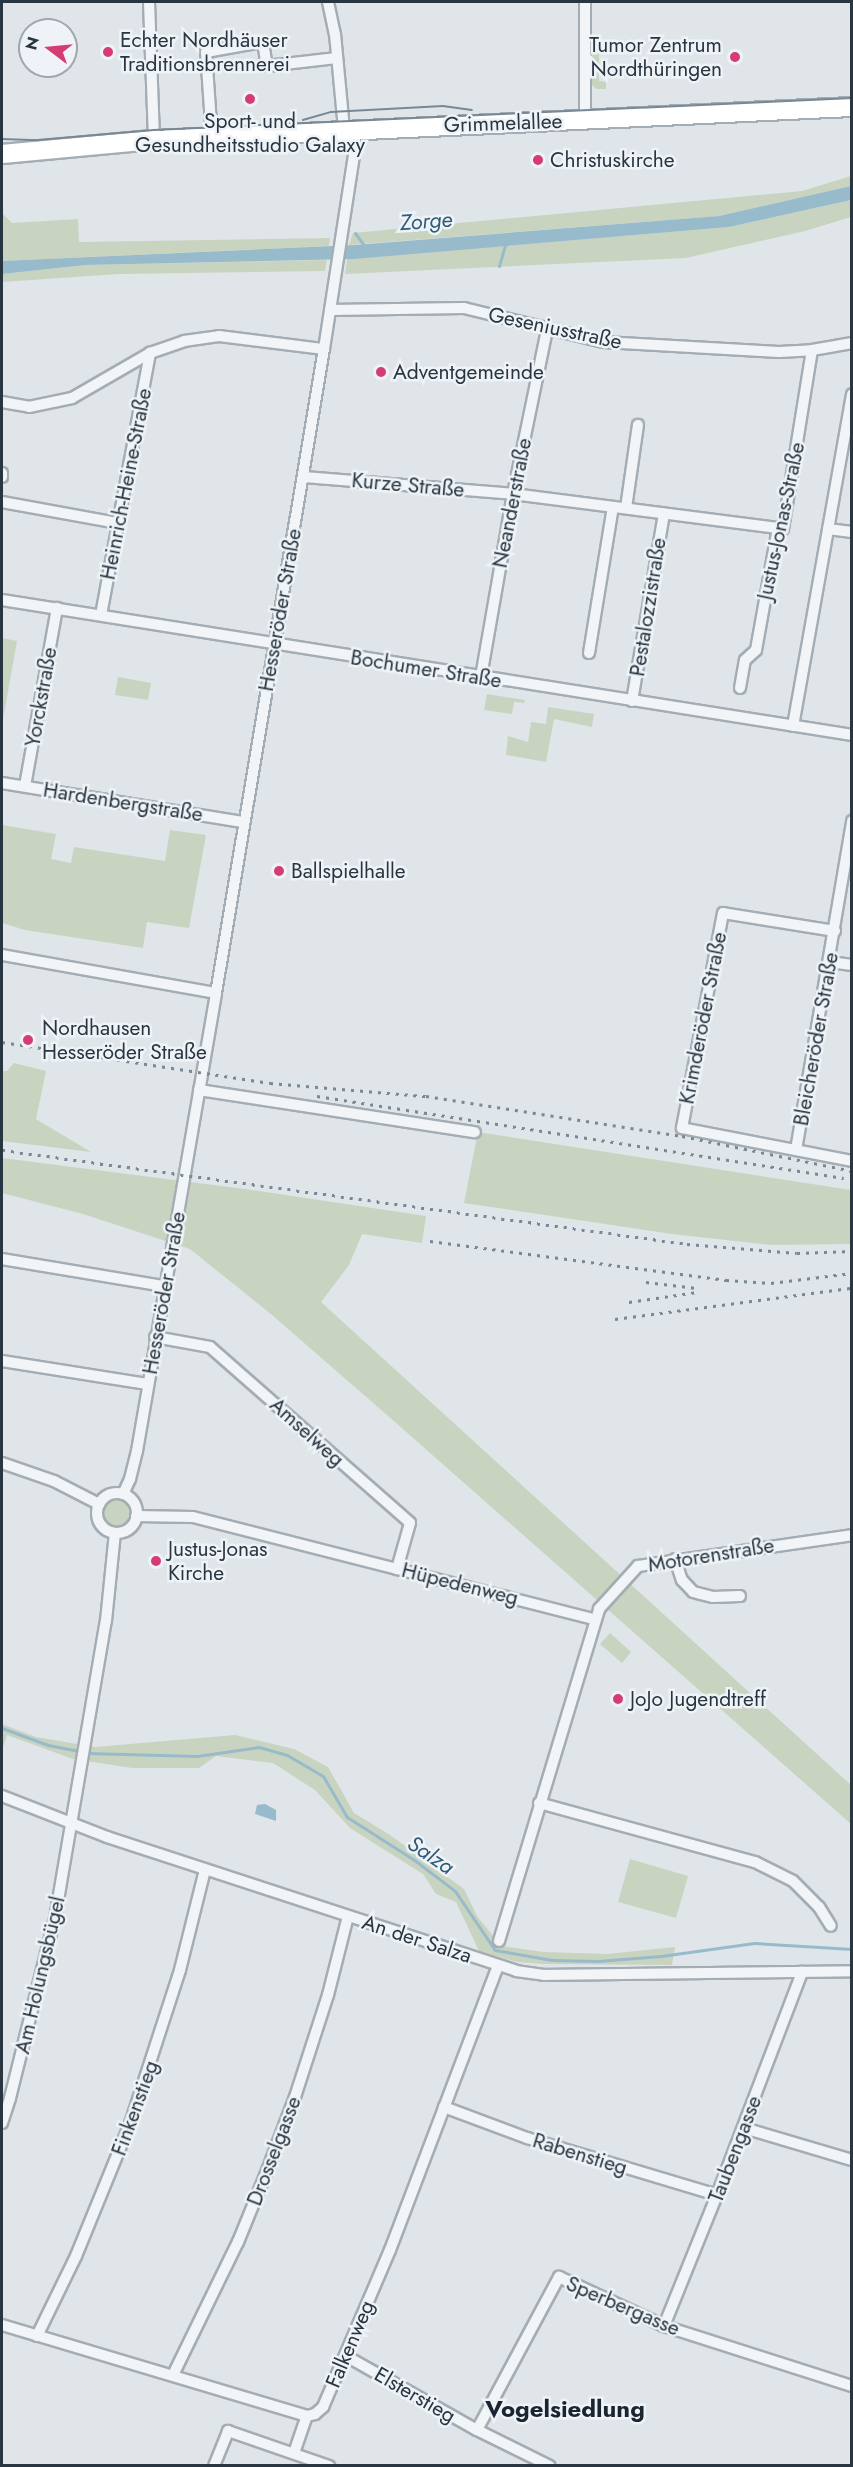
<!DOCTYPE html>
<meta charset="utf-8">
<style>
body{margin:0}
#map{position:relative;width:853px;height:2467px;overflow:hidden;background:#dfe5e9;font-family:Jost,sans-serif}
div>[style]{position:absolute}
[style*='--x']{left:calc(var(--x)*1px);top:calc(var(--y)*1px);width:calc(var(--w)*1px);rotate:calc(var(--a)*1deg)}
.green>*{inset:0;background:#c9d4c0}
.round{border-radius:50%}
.water>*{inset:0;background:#98bbcb}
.stream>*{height:3px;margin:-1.5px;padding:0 1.5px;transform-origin:1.5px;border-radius:1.5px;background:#98bbcb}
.roads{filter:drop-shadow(2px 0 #a4adb3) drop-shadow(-2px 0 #a4adb3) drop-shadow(0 2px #a4adb3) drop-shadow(0 -2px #a4adb3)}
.minor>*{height:10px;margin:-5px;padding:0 5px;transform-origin:5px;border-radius:5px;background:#f2f5f7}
.minor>.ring{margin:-5px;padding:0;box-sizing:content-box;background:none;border:10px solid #f2f5f7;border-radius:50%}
.primary>*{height:18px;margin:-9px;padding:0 9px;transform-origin:9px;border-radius:9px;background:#fff}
.tram>*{height:1.5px;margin:-0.75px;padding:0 0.75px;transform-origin:0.75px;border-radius:0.75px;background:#788894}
.rail>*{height:3px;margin-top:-1.5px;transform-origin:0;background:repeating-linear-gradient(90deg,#788894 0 3px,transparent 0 9px)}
.dots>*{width:16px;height:16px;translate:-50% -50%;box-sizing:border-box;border:3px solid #eff3f7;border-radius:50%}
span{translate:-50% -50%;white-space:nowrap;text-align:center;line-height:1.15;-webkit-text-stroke:5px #eff3f7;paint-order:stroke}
.poi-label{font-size:21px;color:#273641}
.left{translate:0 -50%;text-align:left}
.right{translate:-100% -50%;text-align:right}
.street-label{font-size:21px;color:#273641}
.water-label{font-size:22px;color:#2f5d77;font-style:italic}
.quarter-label{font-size:24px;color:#192632;font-weight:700}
.frame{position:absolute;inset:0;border:3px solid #273641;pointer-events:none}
.north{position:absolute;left:18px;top:18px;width:60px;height:60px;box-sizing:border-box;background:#eff3f7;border:2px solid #9fa7ae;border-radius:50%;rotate:286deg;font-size:16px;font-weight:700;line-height:24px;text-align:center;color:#273641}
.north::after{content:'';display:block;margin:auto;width:21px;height:27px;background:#d53d72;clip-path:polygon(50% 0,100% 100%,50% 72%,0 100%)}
</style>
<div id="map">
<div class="green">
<i style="clip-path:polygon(591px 50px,599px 50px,599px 81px,606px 82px,606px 89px,596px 89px,592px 85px)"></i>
<i style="clip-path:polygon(851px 176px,851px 186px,719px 216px,349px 245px,353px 233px,802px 191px)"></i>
<i style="clip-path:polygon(851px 200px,851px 217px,805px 231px,686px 258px,345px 274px,347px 259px,729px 227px)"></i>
<i style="clip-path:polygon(2px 213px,12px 223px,78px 219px,79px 242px,330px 238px,329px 246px,2px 261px)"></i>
<i style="clip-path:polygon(327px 260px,325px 271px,119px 274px,2px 282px,2px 274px,86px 265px)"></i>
<i style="clip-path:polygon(2px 638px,17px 641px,2px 725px)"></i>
<i style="clip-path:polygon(118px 677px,151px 683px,148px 700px,115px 695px)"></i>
<i style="clip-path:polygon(487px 694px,525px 700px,524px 703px,514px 702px,512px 714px,484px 710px)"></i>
<i style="clip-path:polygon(548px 707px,594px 714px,592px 727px,554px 719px,546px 762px,506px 755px,508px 736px,528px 742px,531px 722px,546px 724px)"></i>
<i style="clip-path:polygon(2px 825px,56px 834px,51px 859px,71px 863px,74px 847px,165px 861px,170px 830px,206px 835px,189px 928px,147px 922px,143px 948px,25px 930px,2px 923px)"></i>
<i style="clip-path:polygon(14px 1063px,46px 1071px,36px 1119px,91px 1152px,2px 1141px,2px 1071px,7px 1071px)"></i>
<i style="clip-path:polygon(478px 1132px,851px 1190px,851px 1244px,771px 1245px,672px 1234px,464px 1203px)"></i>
<i style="clip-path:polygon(2px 1158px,245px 1189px,426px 1216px,422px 1243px,362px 1234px,349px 1265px,321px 1302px,851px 1785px,851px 1824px,395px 1422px,272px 1315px,190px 1249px,83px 1214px,2px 1193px)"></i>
<i class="round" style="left:101px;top:1498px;width:30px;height:30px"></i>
<i style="clip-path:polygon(610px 1633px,631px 1652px,622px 1663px,600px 1644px)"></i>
<i style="clip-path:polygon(2px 1724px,36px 1737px,95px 1747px,235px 1735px,294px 1749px,328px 1767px,354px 1813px,390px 1835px,464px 1889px,477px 1916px,501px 1946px,544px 1952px,607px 1954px,675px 1947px,672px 1965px,543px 1964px,517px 1962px,479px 1951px,456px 1902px,436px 1894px,423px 1874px,350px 1828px,315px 1790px,273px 1763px,216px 1756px,199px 1768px,132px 1768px,73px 1759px,7px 1735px,2px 1750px)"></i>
<i style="clip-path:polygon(630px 1859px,688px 1876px,676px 1918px,618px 1902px)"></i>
</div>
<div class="water">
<i style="clip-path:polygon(851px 186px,851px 200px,729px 227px,354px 259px,86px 265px,2px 274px,2px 261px,355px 245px,719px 216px)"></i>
<i style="clip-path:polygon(265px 1804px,276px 1810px,276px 1821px,255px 1814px,257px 1805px)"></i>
</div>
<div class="stream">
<i style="--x:355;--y:233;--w:19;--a:54"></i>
<i style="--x:499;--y:266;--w:25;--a:-74"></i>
<i style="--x:2;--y:1728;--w:49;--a:20.3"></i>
<i style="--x:48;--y:1745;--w:33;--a:11"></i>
<i style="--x:87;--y:1753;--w:110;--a:1.6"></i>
<i style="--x:197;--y:1756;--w:63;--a:-8.3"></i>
<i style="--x:259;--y:1747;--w:29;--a:16"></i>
<i style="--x:287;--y:1755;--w:42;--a:30.3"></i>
<i style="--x:323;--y:1776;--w:48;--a:59.7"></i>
<i style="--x:347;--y:1817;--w:78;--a:32.5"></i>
<i style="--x:413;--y:1859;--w:53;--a:37.3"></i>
<i style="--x:455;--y:1891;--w:71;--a:55.9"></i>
<i style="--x:495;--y:1950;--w:58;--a:10"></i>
<i style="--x:552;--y:1960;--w:46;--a:1.2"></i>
<i style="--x:598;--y:1961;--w:63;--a:-4.5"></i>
<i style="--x:661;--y:1956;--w:94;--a:-8"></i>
<i style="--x:754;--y:1943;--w:98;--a:3.5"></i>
</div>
<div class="roads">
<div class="minor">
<i style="--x:149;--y:2;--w:138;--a:87.9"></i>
<i style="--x:328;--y:2;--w:33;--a:78"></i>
<i style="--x:335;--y:34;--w:96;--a:84.6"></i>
<i style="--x:585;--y:2;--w:118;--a:90"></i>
<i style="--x:212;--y:138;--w:86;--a:-94"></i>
<i style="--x:206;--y:52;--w:58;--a:-10"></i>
<i style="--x:263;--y:42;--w:24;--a:81"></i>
<i style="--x:267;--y:66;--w:70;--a:-6.5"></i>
<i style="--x:330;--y:310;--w:134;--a:-0.9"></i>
<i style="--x:464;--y:308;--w:144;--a:13.7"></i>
<i style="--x:604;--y:342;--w:175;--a:3.3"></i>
<i style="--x:779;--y:352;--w:33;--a:-3"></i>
<i style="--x:812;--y:350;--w:41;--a:-9.9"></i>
<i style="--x:2;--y:402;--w:27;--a:10"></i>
<i style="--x:29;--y:407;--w:44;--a:-11.8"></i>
<i style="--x:72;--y:398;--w:90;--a:-30"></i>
<i style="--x:150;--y:353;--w:36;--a:-19"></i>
<i style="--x:184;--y:341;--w:35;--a:-8"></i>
<i style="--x:219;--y:336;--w:106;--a:7.1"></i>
<i style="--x:2;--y:473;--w:4;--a:90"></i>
<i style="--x:303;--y:477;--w:211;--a:4.6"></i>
<i style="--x:513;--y:494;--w:267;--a:7.3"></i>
<i style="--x:2;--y:502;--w:118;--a:10.3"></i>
<i style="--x:626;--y:508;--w:84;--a:-81.8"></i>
<i style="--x:778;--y:528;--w:5;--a:11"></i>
<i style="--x:783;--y:529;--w:181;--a:-80.8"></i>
<i style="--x:828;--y:529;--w:24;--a:7"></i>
<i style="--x:2;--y:600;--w:861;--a:9.02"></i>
<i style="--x:101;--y:615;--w:267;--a:-79.4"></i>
<i style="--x:589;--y:653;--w:148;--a:-80.7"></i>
<i style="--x:481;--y:677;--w:186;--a:-80.1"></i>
<i style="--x:513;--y:494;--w:167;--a:-78.3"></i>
<i style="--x:740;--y:688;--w:28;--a:-80"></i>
<i style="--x:745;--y:660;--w:15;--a:-42"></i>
<i style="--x:756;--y:650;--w:124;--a:-79.8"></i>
<i style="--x:632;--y:701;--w:190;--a:-80.3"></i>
<i style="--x:793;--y:726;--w:337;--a:-79.9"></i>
<i style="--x:2;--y:783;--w:245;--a:9.2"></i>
<i style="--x:25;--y:786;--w:181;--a:-79.8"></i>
<i style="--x:835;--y:931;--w:113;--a:-170.9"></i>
<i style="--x:723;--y:913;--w:219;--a:100.8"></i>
<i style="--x:682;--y:1128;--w:173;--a:11"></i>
<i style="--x:2;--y:955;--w:217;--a:10.1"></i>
<i style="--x:830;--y:962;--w:22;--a:8"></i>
<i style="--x:199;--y:1090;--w:279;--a:8.7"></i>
<i style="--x:796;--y:1150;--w:334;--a:-80.3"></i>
<i style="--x:2;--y:1259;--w:164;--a:9.5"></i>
<i style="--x:155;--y:1337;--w:56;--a:10.3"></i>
<i style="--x:210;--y:1347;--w:266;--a:41.3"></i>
<i style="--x:410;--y:1523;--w:48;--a:105.8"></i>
<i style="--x:2;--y:1361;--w:147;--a:9"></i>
<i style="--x:2;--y:1463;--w:55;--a:19.1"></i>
<i style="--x:54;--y:1481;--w:51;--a:27.1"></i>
<i class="ring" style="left:97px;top:1493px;width:30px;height:30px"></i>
<i style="--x:123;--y:1494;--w:17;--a:-65"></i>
<i style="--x:130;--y:1479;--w:29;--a:-76"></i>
<i style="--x:137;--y:1451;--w:465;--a:-80.2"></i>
<i style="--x:216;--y:993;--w:653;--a:-80.48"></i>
<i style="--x:324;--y:349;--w:202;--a:-81.2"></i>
<i style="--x:355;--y:149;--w:19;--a:-90"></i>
<i style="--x:136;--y:1516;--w:57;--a:1"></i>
<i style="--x:193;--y:1517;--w:414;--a:14.3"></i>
<i style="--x:675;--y:1559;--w:22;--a:72"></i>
<i style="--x:682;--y:1580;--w:16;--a:47"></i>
<i style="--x:693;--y:1592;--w:21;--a:14"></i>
<i style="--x:713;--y:1597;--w:27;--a:-2"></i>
<i style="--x:2;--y:1796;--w:113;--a:21.3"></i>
<i style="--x:107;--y:1837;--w:430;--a:18.1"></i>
<i style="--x:516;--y:1971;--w:28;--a:8"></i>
<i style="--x:544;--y:1975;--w:308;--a:-0.7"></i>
<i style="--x:539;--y:1803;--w:224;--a:15.3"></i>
<i style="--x:755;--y:1862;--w:42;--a:26.6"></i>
<i style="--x:793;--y:1881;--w:37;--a:45"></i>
<i style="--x:819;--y:1907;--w:22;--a:58"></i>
<i style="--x:499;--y:1941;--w:347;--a:-73.2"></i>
<i style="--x:599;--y:1609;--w:58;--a:-47.8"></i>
<i style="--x:638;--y:1566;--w:216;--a:-8.2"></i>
<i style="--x:444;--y:2107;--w:89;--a:20.5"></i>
<i style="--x:527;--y:2138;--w:198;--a:16.7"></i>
<i style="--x:2;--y:2123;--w:26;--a:-72"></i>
<i style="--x:10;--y:2098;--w:186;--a:-76"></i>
<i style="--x:55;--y:1918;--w:301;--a:-80.3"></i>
<i style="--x:106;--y:1621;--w:88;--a:-84.2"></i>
<i style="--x:744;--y:2128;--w:113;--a:16.5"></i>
<i style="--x:2;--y:2325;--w:318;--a:16.6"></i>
<i style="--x:307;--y:2416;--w:8;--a:-14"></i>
<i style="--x:315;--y:2414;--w:11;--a:-41"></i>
<i style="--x:323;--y:2407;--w:171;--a:-66.9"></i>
<i style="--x:390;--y:2250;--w:304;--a:-69.2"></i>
<i style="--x:664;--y:2326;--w:141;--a:-68"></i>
<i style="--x:717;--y:2195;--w:239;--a:-69.1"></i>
<i style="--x:37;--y:2336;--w:89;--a:-64"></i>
<i style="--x:76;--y:2256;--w:143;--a:-67.8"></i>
<i style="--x:130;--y:2124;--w:162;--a:-72"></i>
<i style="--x:180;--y:1970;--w:103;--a:-76"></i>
<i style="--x:346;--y:2356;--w:150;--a:29.5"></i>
<i style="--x:477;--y:2430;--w:81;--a:26.3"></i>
<i style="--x:173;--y:2375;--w:148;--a:-64"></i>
<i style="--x:238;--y:2242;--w:77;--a:-67.8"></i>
<i style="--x:267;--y:2171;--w:79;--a:-69.3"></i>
<i style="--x:295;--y:2097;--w:107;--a:-72.1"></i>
<i style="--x:328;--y:1995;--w:81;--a:-75.8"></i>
<i style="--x:477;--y:2430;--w:174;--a:-61.8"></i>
<i style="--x:559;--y:2277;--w:116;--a:25"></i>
<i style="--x:664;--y:2326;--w:197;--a:17.7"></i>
<i style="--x:294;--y:2453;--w:39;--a:-71"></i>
<i style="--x:214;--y:2466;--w:38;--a:-68"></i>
<i style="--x:228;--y:2431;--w:107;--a:19.1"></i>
</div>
<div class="primary">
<i style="--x:2;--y:154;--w:153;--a:-5.3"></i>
<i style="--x:154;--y:140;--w:699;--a:-2.71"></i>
</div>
</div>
<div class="tram">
<i style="--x:303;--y:120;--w:29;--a:-16"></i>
<i style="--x:331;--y:112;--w:112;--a:-3.1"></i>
<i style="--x:443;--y:106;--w:29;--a:8"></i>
<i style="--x:2;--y:139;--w:36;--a:2"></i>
<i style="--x:38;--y:140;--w:116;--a:-4.9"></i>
<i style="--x:154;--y:130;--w:699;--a:-2.62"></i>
</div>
<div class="rail">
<i style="--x:2;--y:1042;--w:271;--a:8.7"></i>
<i style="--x:270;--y:1083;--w:157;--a:4.8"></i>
<i style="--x:426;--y:1096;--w:259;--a:8.9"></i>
<i style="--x:682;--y:1136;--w:174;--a:11.6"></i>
<i style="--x:317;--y:1096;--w:533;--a:8.84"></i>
<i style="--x:2;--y:1150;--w:691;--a:7.81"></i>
<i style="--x:687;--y:1244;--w:110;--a:4.7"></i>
<i style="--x:797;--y:1253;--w:55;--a:-2.1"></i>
<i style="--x:430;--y:1241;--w:299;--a:7.5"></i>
<i style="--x:726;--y:1280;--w:45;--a:3.8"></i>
<i style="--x:771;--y:1283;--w:82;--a:-7"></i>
<i style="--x:646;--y:1282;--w:51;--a:6.7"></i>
<i style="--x:629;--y:1302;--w:69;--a:-8.4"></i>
<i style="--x:615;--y:1319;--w:239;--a:-7.5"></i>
</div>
<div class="dots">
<i style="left:108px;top:52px;background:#d53d72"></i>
<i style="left:735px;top:57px;background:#d53d72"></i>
<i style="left:250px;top:99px;background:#d53d72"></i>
<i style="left:538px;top:160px;background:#d53d72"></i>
<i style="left:381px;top:372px;background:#d53d72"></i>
<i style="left:279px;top:871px;background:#d53d72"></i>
<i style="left:28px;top:1040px;background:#d53d72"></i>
<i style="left:156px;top:1561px;background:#d53d72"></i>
<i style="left:618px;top:1699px;background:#d53d72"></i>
</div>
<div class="poi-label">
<span class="left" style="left:120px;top:52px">Echter Nordhäuser<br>Traditionsbrennerei</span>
<span class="right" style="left:722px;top:57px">Tumor Zentrum<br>Nordthüringen</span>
<span style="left:250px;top:133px">Sport- und<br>Gesundheitsstudio Galaxy</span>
<span class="left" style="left:550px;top:160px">Christuskirche</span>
<span class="left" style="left:393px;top:372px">Adventgemeinde</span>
<span class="left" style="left:291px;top:871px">Ballspielhalle</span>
<span class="left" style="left:42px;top:1040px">Nordhausen<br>Hesseröder Straße</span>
<span class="left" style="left:168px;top:1561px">Justus-Jonas<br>Kirche</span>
<span class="left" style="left:630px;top:1699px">JoJo Jugendtreff</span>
</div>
<div class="street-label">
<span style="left:503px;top:123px;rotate:-2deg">Grimmelallee</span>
<span style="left:555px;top:328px;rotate:12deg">Geseniusstraße</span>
<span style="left:126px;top:484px;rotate:-79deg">Heinrich-Heine-Straße</span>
<span style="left:408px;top:485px;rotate:5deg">Kurze Straße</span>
<span style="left:512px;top:503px;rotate:-79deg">Neanderstraße</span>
<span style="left:781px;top:521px;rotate:-78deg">Justus-Jonas-Straße</span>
<span style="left:648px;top:607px;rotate:-81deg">Pestalozzistraße</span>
<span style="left:280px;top:610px;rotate:-80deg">Hesseröder Straße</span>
<span style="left:426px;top:669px;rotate:9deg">Bochumer Straße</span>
<span style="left:41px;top:697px;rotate:-80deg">Yorckstraße</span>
<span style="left:123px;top:802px;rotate:9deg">Hardenbergstraße</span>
<span style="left:703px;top:1018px;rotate:-79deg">Krimderöder Straße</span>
<span style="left:816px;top:1039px;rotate:-80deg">Bleicheröder Straße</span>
<span style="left:164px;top:1293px;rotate:-80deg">Hesseröder Straße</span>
<span style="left:307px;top:1432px;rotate:42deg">Amselweg</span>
<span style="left:711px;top:1555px;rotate:-9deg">Motorenstraße</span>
<span style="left:460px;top:1584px;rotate:14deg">Hüpedenweg</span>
<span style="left:417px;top:1939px;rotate:18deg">An der Salza</span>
<span style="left:40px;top:1975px;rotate:-77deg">Am Holungsbügel</span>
<span style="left:135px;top:2108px;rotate:-70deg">Finkenstieg</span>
<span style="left:735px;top:2149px;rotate:-69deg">Taubengasse</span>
<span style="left:274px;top:2151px;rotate:-69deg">Drosselgasse</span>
<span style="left:580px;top:2154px;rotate:17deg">Rabenstieg</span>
<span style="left:623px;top:2306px;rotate:23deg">Sperbergasse</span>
<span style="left:350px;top:2344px;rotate:-67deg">Falkenweg</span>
<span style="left:415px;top:2395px;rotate:30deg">Elsterstieg</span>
</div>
<div class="water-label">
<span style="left:426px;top:221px;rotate:-4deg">Zorge</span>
<span style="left:431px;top:1855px;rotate:34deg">Salza</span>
</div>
<div class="quarter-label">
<span style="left:565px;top:2409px">Vogelsiedlung</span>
</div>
<div class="frame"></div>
<div class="north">N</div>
</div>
